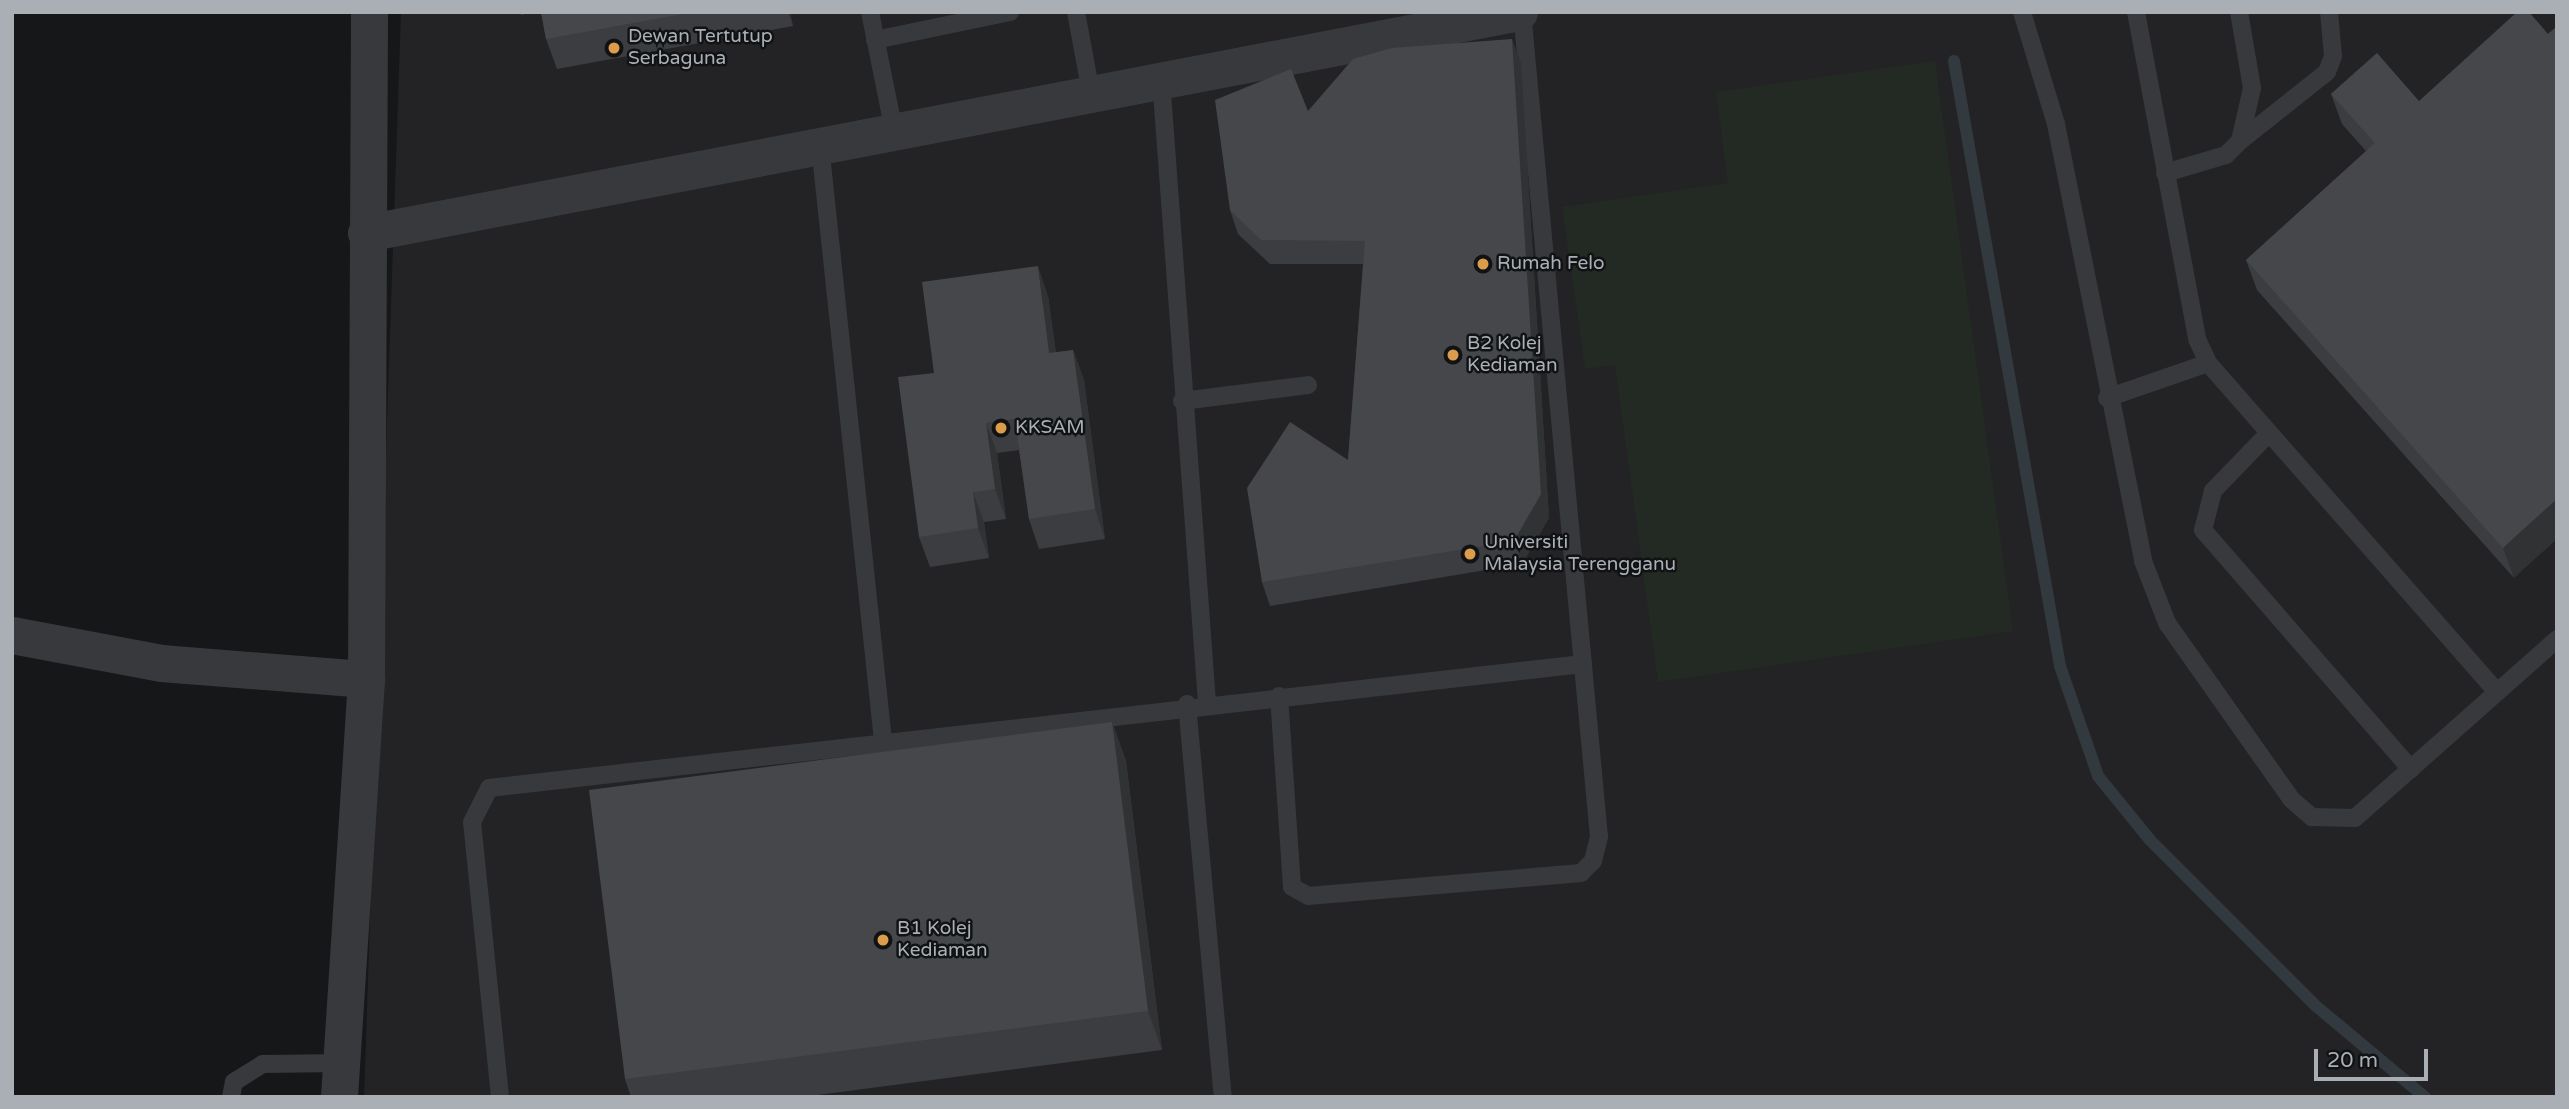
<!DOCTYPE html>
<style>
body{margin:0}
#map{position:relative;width:2569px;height:1109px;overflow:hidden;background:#161718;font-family:"Varela Round",sans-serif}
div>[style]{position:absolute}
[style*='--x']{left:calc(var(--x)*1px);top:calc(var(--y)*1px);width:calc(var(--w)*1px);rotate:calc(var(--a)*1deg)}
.built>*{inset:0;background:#232325}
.green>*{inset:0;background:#232a23}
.stream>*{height:12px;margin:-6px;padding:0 6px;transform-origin:6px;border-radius:6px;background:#323a3f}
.service>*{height:18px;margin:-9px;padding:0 9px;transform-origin:9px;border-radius:9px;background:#38393d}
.minor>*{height:37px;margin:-18.5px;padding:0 18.5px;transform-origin:18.5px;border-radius:18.5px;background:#38393d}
.wall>*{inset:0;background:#3c3d40}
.shaded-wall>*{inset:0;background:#313234}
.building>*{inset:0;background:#46474a}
.dots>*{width:19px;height:19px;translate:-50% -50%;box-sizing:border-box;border:4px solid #111213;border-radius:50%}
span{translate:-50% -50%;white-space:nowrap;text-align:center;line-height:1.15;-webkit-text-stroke:5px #111213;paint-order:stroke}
.poi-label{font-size:19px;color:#aaafb6}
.left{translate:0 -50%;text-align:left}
.frame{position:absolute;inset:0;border:14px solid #aaafb6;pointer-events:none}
.scale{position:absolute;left:2314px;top:1049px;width:114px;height:32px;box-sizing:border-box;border:4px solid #aaafb6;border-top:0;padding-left:9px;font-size:21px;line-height:24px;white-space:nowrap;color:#aaafb6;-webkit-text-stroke:5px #111213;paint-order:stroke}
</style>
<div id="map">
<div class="built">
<i style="clip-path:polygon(401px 12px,2557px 12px,2557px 1097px,364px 1097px)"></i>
</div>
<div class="green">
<i style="clip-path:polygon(1935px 61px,2013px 631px,1658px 682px,1615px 365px,1585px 369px,1562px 207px,1728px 183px,1716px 92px)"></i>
</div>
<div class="stream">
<i style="--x:1954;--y:61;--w:614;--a:80.06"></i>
<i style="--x:2060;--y:666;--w:116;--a:70.9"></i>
<i style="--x:2098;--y:776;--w:82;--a:50.9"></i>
<i style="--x:2150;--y:840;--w:235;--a:45"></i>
<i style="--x:2316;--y:1006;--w:142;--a:39.9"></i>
</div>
<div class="service">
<i style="--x:870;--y:12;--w:121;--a:78.6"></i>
<i style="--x:1076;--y:12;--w:82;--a:79.5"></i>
<i style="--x:2022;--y:12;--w:117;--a:73.1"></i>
<i style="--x:2056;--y:124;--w:446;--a:78.7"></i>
<i style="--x:2143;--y:561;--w:66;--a:68.8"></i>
<i style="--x:2167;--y:623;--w:215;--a:54.8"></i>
<i style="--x:2291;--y:799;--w:28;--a:41"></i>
<i style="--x:2312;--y:817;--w:43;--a:1.3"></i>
<i style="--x:2355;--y:818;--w:270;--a:-41.5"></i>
<i style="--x:2136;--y:12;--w:333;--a:79.4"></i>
<i style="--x:2197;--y:339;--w:26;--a:65"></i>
<i style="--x:2208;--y:363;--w:438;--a:48.7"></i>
<i style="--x:875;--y:40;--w:138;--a:-11.7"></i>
<i style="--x:1161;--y:79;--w:625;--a:85.78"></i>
<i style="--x:2240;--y:141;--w:111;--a:-38.4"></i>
<i style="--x:2327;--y:72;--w:17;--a:-69"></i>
<i style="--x:2333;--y:56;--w:44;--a:-95.2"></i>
<i style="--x:820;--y:145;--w:598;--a:83.96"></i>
<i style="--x:2165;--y:173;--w:64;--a:-16.4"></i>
<i style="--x:2226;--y:155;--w:20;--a:-45"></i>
<i style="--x:2240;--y:141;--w:54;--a:-77.2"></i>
<i style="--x:2252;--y:88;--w:77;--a:-99.7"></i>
<i style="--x:2107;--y:398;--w:107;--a:-19.1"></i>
<i style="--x:1182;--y:401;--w:127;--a:-7.2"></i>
<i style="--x:2268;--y:434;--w:79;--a:134"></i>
<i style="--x:2213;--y:491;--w:40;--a:104.4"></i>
<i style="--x:2203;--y:530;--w:317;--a:49"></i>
<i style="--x:1279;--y:696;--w:191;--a:86.1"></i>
<i style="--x:1292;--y:887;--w:18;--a:29"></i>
<i style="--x:1308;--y:896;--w:274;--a:-4.8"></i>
<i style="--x:1581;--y:873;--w:17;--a:-45"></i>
<i style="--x:1593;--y:861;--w:25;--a:-76"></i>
<i style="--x:1599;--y:837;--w:829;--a:-95.33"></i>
<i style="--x:1187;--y:704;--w:395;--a:84.8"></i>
<i style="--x:231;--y:1097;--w:15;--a:-79"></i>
<i style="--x:234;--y:1082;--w:34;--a:-32"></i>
<i style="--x:263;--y:1064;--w:79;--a:-0.7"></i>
<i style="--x:500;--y:1097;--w:276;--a:-95.8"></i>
<i style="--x:472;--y:822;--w:38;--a:-63"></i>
<i style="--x:489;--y:788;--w:1101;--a:-6.47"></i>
</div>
<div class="minor">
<i style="--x:366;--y:233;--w:1174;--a:-10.85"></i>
<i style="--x:12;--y:635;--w:152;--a:10.6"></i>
<i style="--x:161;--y:663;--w:206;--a:4.5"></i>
<i style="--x:339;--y:1097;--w:419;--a:-86.3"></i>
<i style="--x:366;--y:679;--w:667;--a:-89.74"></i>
</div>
<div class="wall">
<i style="clip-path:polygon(520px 12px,536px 12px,521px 15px)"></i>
<i style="clip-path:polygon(541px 12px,790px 12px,793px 26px,557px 69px,546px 39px)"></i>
<i style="clip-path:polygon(2377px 53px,2514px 578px,2257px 290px,2246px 260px,2366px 151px,2342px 124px,2331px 94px)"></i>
<i style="clip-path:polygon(1521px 63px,1549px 518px,1522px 564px,1270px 606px,1262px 582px,1348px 460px,1363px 264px,1270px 264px,1238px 234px,1230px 210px,1308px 111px)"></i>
<i style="clip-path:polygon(1048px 296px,1056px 353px,1073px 350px,1084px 380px,1105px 539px,1039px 549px,1029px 519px,1019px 450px,997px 453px,1006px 519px,984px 522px,989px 558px,930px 567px,919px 537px)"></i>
<i style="clip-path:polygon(1112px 722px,1126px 761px,1162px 1050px,802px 1097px,631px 1097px,625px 1079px)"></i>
</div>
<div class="shaded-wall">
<i style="clip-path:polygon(788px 12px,790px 12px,793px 26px)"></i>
<i style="clip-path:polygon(1512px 39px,1521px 63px,1549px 518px,1522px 564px,1514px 541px)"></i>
<i style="clip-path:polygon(1038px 266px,1048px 296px,1060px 383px,1049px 353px)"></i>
<i style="clip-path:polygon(1073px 350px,1084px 380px,1105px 539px,1095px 509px)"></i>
<i style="clip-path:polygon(986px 423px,997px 453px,1006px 519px,995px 489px)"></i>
<i style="clip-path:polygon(973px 492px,984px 522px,989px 558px,978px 528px)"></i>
<i style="clip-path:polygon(2557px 499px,2557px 539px,2514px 578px,2503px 548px)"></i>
<i style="clip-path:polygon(1112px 722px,1126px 761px,1162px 1050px,1148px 1011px)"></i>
</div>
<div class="building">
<i style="clip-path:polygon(541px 12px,694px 12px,546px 39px)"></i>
<i style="clip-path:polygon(2517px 12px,2529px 12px,2548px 34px,2557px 26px,2557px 499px,2503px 548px,2246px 260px,2375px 143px,2331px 94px,2377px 53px,2419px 101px)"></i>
<i style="clip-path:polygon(1512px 39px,1541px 494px,1514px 541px,1262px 582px,1247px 488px,1290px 422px,1348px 460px,1365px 241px,1261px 240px,1230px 210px,1215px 100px,1291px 69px,1308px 111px,1353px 59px,1392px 48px)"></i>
<i style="clip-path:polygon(1038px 266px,1049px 353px,1073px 350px,1095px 509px,1029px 519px,1015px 419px,986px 423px,995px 489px,973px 492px,978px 528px,919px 537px,898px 377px,934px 373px,922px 282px)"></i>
<i style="clip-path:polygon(1112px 722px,1148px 1011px,625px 1079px,589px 790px)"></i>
</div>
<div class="dots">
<i style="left:614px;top:48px;background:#db9d4b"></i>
<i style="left:1483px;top:264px;background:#db9d4b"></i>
<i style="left:1453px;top:355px;background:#db9d4b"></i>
<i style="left:1001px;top:428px;background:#db9d4b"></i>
<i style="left:1470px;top:554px;background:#db9d4b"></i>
<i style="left:883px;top:940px;background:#db9d4b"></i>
</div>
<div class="poi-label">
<span class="left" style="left:628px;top:48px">Dewan Tertutup<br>Serbaguna</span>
<span class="left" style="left:1497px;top:264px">Rumah Felo</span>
<span class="left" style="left:1467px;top:355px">B2 Kolej<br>Kediaman</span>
<span class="left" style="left:1015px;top:428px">KKSAM</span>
<span class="left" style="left:1484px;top:554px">Universiti<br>Malaysia Terengganu</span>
<span class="left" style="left:897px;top:940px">B1 Kolej<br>Kediaman</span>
</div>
<div class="frame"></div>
<div class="scale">20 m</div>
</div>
